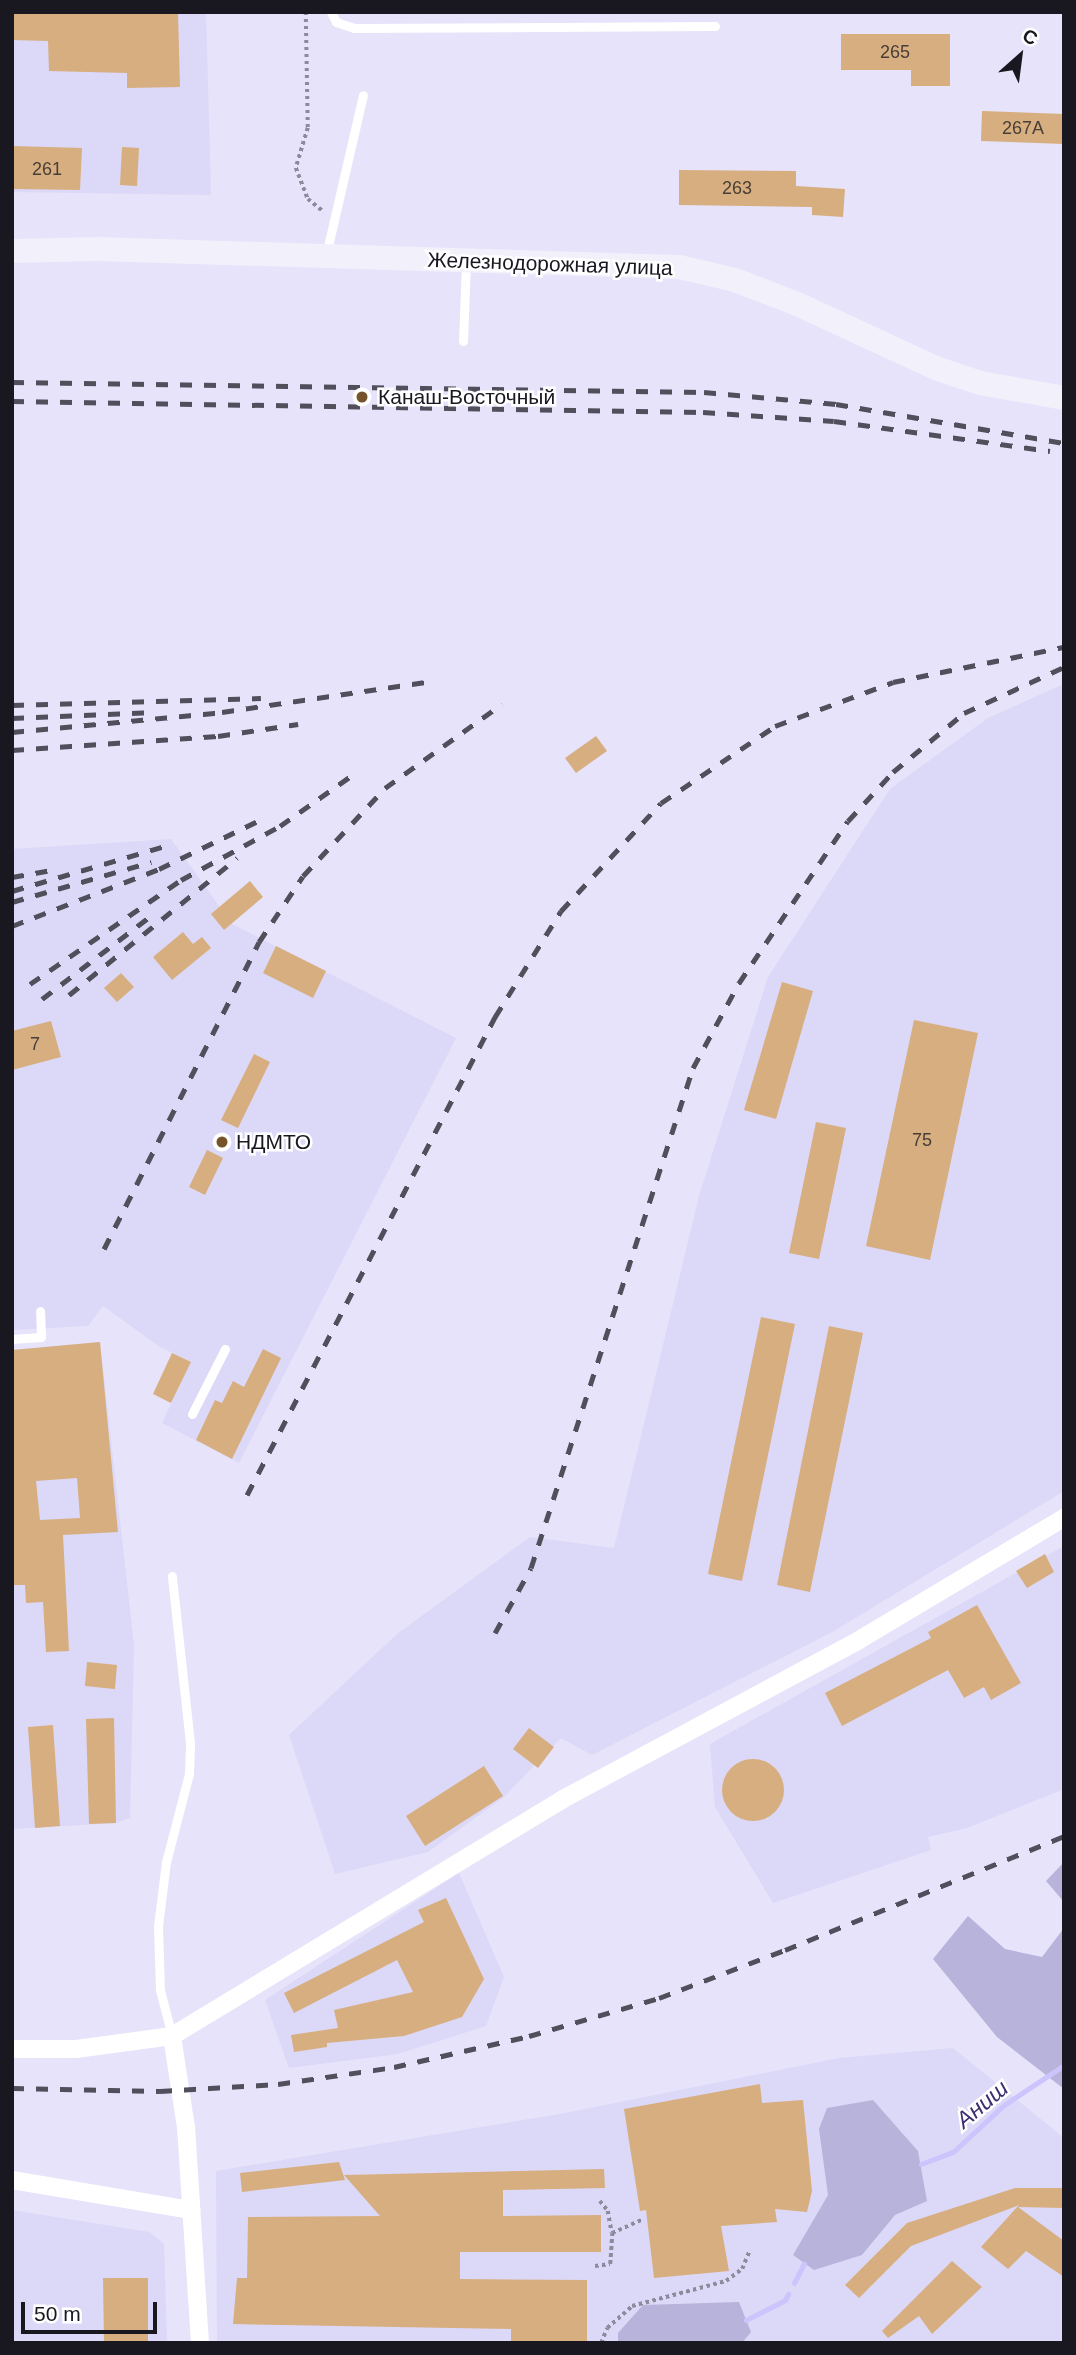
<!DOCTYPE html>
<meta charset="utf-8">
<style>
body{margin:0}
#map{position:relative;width:1076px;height:2355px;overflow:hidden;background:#e6e3fa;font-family:Arial,sans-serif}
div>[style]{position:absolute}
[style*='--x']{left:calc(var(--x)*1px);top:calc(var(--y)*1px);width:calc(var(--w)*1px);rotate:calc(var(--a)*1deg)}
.built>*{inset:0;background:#dcd8f7}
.green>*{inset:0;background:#b8b3da}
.stream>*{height:5px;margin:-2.5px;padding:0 2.5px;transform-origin:2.5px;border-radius:2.5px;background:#ccc4fc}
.building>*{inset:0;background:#d7ae7f}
.round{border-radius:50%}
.path>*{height:3.5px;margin-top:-1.75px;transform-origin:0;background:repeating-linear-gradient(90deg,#8c8a9b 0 3.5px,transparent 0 7px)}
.lane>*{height:9px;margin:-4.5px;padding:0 4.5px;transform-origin:4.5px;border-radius:4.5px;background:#fff}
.street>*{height:18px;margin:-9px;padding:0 9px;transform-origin:9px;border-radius:9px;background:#fff}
.secondary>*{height:24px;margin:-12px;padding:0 12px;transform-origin:12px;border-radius:12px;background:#f2f0fb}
.rail>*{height:5px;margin-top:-2.5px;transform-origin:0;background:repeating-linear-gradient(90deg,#514f5b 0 12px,transparent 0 24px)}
.dots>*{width:19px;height:19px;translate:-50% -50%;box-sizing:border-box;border:4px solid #fff;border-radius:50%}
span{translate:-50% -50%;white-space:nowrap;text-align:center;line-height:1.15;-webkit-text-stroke:5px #fff;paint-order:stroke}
.number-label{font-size:18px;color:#483e38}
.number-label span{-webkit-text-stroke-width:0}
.street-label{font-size:21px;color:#191820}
.poi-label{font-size:21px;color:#191820}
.left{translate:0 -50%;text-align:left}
.water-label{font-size:23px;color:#3e2e70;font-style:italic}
.frame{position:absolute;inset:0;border:14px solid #191820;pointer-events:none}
.north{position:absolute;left:985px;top:21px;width:70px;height:70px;-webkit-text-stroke:5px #fff;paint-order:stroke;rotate:28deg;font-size:19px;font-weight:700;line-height:28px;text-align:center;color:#191820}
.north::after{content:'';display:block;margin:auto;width:24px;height:32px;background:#191820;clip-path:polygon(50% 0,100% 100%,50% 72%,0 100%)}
.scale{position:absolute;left:21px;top:2302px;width:136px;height:32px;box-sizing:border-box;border:4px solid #191820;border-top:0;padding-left:9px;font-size:21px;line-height:24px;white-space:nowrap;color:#191820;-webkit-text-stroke:5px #fff;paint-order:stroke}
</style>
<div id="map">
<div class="built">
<i style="clip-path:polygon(12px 12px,206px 12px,211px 195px,12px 192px)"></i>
<i style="clip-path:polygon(1064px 684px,1064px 1491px,834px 1631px,592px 1755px,561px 1738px,504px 1797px,428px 1852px,335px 1874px,289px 1735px,397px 1634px,530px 1537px,614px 1548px,699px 1196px,768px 977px,890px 789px,988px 718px)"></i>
<i style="clip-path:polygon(171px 839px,232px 924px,456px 1038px,239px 1463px,162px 1423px,191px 1362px,160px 1347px,103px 1306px,88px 1326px,12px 1330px,12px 849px)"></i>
<i style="clip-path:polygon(100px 1342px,134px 1645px,130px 1818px,116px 1823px,12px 1829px,12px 1350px)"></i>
<i style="clip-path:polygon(1064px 1546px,1064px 1789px,967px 1828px,928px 1837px,931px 1850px,773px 1903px,715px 1807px,710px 1744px)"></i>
<i style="clip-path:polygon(459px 1873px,504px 1977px,486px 2026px,398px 2054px,289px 2068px,265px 2000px)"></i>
<i style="clip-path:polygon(953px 2048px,1064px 2138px,1064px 2341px,217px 2343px,216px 2171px,565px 2113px,839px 2058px)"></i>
<i style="clip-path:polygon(12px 2210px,149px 2232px,164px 2244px,167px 2343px,12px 2343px)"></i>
</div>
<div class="green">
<i style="clip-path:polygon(1064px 1862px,1064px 1902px,1046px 1881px)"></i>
<i style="clip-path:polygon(968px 1916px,1005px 1949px,1042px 1957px,1064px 1928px,1064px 2089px,997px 2037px,933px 1959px)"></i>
<i style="clip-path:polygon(873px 2100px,918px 2151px,927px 2201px,895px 2215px,862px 2255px,814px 2270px,793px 2255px,828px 2195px,819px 2129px,827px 2108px)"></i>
<i style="clip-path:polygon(739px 2302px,751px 2332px,742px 2343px,618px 2343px,618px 2333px,643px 2305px)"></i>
</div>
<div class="stream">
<i style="--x:921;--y:2164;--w:34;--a:-21"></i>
<i style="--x:953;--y:2152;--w:69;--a:-42.7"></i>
<i style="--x:1004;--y:2105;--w:72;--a:-33.7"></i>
<i style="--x:794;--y:2283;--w:22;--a:-63"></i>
<i style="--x:746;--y:2320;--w:44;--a:-27.1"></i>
<i style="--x:785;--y:2300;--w:7;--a:-63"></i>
</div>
<div class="building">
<i style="clip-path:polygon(12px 12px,178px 12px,180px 87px,127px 88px,127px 73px,49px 71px,48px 41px,12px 40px)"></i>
<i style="clip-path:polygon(841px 34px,950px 34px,950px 86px,911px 86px,911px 70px,841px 70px)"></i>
<i style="clip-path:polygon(982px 111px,1064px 114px,1064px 144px,981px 141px)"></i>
<i style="clip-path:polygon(12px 146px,82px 148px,80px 190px,12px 189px)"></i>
<i style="clip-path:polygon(122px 147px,139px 148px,137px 186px,120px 185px)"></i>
<i style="clip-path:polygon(679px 170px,796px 171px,796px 186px,845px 189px,843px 217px,812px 215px,812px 207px,679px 205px)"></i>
<i style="clip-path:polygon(596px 736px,607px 751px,576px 773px,565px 758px)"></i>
<i style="clip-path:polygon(250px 881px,263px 897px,224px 930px,211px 914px)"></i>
<i style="clip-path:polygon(183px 932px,193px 944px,202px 937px,211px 948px,172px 980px,153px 957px)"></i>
<i style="clip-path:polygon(276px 946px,326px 971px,313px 998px,263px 973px)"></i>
<i style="clip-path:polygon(121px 973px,134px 987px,117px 1002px,104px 988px)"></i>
<i style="clip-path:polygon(782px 982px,813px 991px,776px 1119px,744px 1110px)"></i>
<i style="clip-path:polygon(914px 1020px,978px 1033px,930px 1260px,866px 1246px)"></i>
<i style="clip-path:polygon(51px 1021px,61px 1057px,12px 1070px,12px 1031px)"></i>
<i style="clip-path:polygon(254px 1054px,270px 1062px,238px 1128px,221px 1120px)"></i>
<i style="clip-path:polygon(816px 1122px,846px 1128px,819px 1259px,789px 1253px)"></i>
<i style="clip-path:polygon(207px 1150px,223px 1158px,205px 1195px,189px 1187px)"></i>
<i style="clip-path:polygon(761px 1317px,795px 1324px,742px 1581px,708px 1574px)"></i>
<i style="clip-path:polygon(829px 1326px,863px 1333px,810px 1592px,777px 1585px)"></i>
<i style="clip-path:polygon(evenodd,100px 1342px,118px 1532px,63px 1535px,69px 1651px,46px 1652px,43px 1602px,26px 1603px,25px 1585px,12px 1585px,12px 1350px,100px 1342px,77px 1478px,80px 1518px,40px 1520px,36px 1481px,77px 1478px)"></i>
<i style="clip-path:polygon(263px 1349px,281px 1358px,232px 1459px,196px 1440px,215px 1400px,222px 1403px,233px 1381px,244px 1387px)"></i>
<i style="clip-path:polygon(172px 1353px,191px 1362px,171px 1403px,153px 1394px)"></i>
<i style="clip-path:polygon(1045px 1554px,1054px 1572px,1027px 1588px,1016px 1571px)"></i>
<i style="clip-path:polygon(977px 1605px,1021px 1683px,991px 1700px,984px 1687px,964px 1698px,948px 1670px,842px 1726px,825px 1693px,931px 1638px,928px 1632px)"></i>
<i style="clip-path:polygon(87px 1662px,117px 1665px,115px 1689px,85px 1686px)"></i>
<i style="clip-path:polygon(114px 1718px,116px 1823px,89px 1824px,86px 1719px)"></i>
<i style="clip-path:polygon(53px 1725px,60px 1826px,35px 1828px,28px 1727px)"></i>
<i style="clip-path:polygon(529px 1728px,554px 1747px,538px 1768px,513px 1749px)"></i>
<i class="round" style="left:722px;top:1759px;width:62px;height:62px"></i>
<i style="clip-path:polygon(484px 1766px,503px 1796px,425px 1846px,406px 1816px)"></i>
<i style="clip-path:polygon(446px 1898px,484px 1979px,462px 2017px,404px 2036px,327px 2043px,327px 2047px,294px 2052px,291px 2035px,338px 2028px,334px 2010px,413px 1992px,397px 1960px,294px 2013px,284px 1993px,424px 1922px,418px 1910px)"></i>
<i style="clip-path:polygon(760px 2084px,762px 2103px,803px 2100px,812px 2191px,807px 2212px,775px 2209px,777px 2222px,721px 2226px,729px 2271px,654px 2278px,646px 2210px,640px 2211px,624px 2109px)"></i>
<i style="clip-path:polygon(339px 2162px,345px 2180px,242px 2192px,240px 2173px)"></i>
<i style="clip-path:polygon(604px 2169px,605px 2188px,503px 2190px,503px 2216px,601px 2215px,601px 2252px,460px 2252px,460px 2279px,587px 2280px,587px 2343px,511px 2343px,511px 2329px,233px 2324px,237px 2278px,247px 2278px,248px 2217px,380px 2216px,344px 2175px)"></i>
<i style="clip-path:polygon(1015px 2188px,1064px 2188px,1064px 2208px,1018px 2207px,1064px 2241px,1064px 2277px,1026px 2251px,1008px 2269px,981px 2247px,1019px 2205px,911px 2246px,859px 2298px,845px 2285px,907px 2223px)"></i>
<i style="clip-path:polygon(952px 2261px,982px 2287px,932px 2334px,919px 2316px,888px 2338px,882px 2331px)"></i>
<i style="clip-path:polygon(103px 2278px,148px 2278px,148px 2343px,104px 2343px)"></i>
</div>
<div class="path">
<i style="--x:306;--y:12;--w:116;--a:89"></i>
<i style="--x:308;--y:128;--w:42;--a:106.7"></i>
<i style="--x:296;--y:168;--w:33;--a:69"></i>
<i style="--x:308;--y:199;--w:21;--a:39"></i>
<i style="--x:600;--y:2201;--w:13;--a:51"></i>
<i style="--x:608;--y:2211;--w:22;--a:80"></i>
<i style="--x:595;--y:2266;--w:15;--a:-8"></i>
<i style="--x:610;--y:2264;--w:31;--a:-86"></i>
<i style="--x:612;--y:2233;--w:32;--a:-24"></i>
<i style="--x:601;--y:2343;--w:16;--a:-68"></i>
<i style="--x:607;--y:2328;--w:33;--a:-41"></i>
<i style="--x:632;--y:2306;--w:97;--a:-14.9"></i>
<i style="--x:726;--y:2281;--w:20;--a:-37"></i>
<i style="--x:742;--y:2269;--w:18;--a:-68"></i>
</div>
<div class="lane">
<i style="--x:331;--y:12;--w:11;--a:63"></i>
<i style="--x:336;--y:22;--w:19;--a:18"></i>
<i style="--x:354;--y:28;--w:361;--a:-0.3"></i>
<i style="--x:326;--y:255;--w:164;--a:-77"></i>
<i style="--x:463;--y:341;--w:78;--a:-87.8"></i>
<i style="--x:12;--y:1339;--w:29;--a:-4"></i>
<i style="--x:41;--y:1337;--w:26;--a:-92"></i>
<i style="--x:192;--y:1414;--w:73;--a:-63.1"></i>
<i style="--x:172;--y:2036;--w:48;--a:-104.6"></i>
<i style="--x:160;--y:1990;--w:64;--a:-91.8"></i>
<i style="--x:158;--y:1926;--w:64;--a:-82.9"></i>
<i style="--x:166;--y:1862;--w:91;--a:-75.4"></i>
<i style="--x:189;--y:1774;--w:31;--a:-88"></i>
<i style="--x:190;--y:1743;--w:168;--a:-96.2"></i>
</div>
<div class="street">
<i style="--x:172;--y:2036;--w:92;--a:81.3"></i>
<i style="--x:186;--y:2127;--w:216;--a:86.3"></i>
<i style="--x:12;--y:2049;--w:64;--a:0"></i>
<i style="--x:76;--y:2049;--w:97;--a:-7.7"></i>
<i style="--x:172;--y:2036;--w:457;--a:-31.2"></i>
<i style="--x:563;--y:1799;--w:336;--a:-28.2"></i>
<i style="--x:859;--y:1640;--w:239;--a:-30.8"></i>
<i style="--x:12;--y:2180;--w:182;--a:9.5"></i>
</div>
<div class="secondary">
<i style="--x:12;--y:251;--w:86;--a:-1.3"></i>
<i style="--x:98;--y:249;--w:581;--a:1.77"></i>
<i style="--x:679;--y:267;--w:57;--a:13.1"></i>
<i style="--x:735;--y:280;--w:64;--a:21"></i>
<i style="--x:795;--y:303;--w:157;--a:24.8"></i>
<i style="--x:938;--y:369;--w:44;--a:18.4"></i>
<i style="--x:980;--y:383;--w:85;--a:10.1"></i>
</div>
<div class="rail">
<i style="--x:12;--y:382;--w:692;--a:0.83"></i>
<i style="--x:704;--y:392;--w:133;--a:5.2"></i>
<i style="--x:836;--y:404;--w:231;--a:9.7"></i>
<i style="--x:12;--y:401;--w:691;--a:0.91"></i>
<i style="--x:703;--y:412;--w:131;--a:3.9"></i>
<i style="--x:834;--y:421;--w:218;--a:7.9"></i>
<i style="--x:12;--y:705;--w:249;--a:-1.6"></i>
<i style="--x:12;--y:718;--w:143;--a:-2.4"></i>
<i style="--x:12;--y:732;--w:211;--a:-5.4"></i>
<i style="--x:222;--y:712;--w:211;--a:-8.4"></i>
<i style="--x:12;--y:750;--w:206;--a:-3.9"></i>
<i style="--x:218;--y:736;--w:81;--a:-8.5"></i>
<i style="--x:12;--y:877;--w:36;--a:-10"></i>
<i style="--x:12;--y:891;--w:167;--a:-16.4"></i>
<i style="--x:12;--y:902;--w:145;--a:-16.1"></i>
<i style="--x:12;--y:926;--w:158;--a:-21.2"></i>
<i style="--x:159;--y:869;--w:119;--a:-25.9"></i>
<i style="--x:30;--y:984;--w:183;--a:-34.6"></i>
<i style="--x:181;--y:880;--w:113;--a:-28.6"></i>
<i style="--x:280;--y:826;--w:87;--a:-35.2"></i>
<i style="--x:69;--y:995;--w:217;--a:-39.2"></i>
<i style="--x:42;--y:999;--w:140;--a:-37.4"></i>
<i style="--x:104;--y:1249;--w:344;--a:-63.2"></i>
<i style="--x:259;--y:942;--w:79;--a:-56.3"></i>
<i style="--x:303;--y:876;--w:120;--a:-47"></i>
<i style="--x:385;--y:788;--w:144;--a:-35.7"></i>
<i style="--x:247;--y:1495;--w:539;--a:-62.58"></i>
<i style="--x:495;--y:1017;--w:125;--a:-58.1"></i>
<i style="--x:561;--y:911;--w:147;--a:-47.2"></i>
<i style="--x:661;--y:803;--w:138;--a:-34"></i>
<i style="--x:775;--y:726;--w:126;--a:-20.4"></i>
<i style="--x:893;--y:682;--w:175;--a:-11.6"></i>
<i style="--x:495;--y:1633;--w:74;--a:-61"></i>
<i style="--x:531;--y:1568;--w:526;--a:-72.05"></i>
<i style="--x:693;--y:1068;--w:97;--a:-61.6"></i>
<i style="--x:739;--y:983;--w:195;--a:-56.1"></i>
<i style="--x:848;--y:821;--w:67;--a:-47.4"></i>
<i style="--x:893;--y:772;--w:92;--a:-39.7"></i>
<i style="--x:964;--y:713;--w:110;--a:-24.7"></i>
<i style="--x:12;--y:2088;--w:148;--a:1.2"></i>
<i style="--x:160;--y:2091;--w:118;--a:-3.4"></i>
<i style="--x:278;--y:2084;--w:117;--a:-8.3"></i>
<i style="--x:394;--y:2067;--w:139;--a:-12.9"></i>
<i style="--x:529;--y:2036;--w:135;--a:-16.3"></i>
<i style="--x:659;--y:1998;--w:135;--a:-20.9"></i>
<i style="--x:785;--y:1950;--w:301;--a:-22.2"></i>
</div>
<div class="dots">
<i style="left:362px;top:397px;background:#75532b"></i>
<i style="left:222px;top:1142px;background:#75532b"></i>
</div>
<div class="number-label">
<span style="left:895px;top:52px">265</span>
<span style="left:1023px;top:128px">267А</span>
<span style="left:47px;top:169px">261</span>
<span style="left:737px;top:188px">263</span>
<span style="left:35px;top:1044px">7</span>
<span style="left:922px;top:1140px">75</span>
</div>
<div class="street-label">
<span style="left:550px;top:264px;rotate:2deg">Железнодорожная улица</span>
</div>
<div class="poi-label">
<span class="left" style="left:378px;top:397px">Канаш-Восточный</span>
<span class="left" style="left:236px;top:1142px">НДМТО</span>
</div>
<div class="water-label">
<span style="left:982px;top:2104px;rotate:-40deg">Аниш</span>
</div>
<div class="frame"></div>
<div class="north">С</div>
<div class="scale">50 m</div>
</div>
